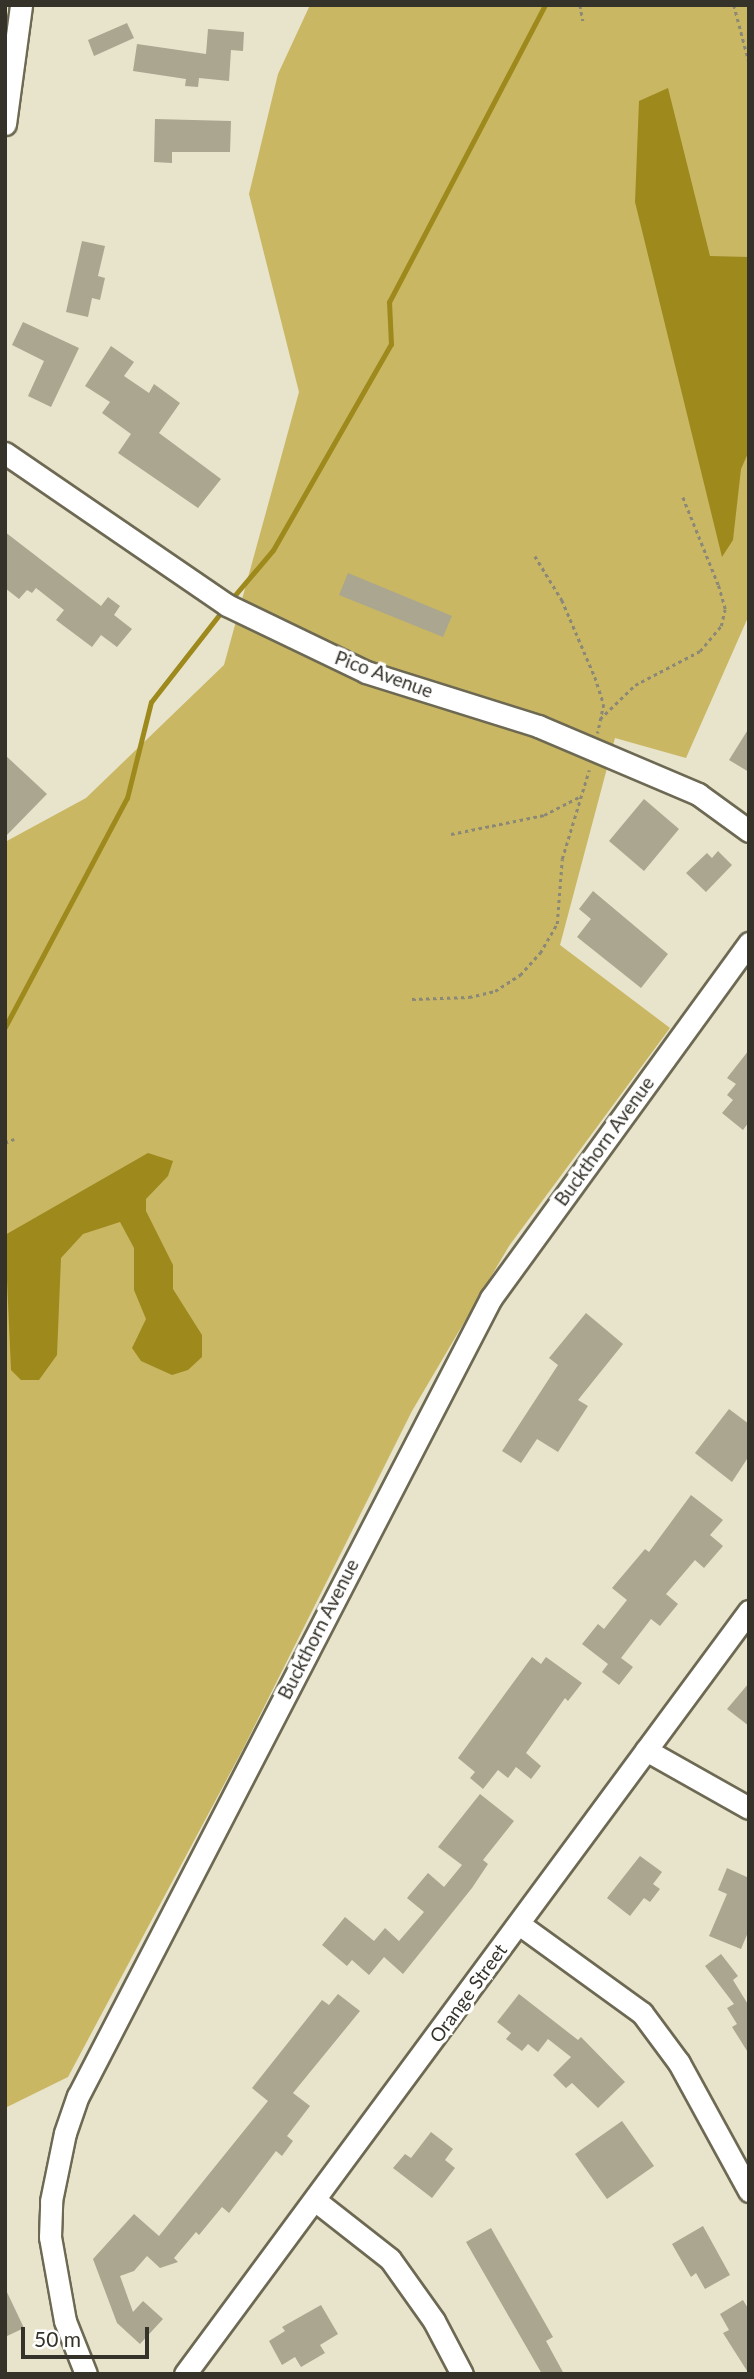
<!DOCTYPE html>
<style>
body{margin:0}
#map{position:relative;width:754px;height:2379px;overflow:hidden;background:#e8e3cb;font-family:Lato,sans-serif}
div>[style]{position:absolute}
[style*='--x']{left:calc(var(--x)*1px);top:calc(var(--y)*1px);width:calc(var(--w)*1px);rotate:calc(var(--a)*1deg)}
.green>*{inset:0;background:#c9b763}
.water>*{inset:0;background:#9e891c}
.stream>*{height:5px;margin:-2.5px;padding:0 2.5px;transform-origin:2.5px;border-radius:2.5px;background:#9e891c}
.building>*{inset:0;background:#aba68f}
.path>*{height:2.5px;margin-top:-1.25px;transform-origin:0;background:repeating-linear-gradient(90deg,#8b8877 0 3.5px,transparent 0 7px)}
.roads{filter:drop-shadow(2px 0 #6d6953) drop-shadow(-2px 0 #6d6953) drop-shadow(0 2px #6d6953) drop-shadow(0 -2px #6d6953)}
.minor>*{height:21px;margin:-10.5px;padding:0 10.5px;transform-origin:10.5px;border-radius:10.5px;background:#fff}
span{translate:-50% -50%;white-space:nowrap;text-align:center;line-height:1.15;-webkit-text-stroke:7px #fff;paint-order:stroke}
.street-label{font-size:19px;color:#343229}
.frame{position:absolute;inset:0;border:7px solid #343229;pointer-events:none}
.scale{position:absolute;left:21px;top:2327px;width:128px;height:32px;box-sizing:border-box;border:4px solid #343229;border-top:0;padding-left:9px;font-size:21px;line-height:24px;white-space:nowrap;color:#343229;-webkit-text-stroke:5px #fff;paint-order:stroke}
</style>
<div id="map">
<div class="green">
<i style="clip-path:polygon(310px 5px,749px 5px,749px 615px,686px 758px,615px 738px,560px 945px,670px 1028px,509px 1246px,412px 1411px,244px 1747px,68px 2077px,5px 2108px,5px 842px,86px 798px,224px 665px,299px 392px,249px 194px,278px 74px)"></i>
</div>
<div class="water">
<i style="clip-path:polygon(668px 88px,710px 256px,749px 257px,749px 451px,741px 469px,733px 540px,722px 557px,635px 202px,639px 101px)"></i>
<i style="clip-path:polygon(148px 1153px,173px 1161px,168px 1176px,146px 1199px,146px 1211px,173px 1265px,173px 1289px,202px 1335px,202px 1357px,188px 1370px,172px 1375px,141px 1361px,132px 1348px,146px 1319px,134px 1290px,134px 1248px,120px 1222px,83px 1234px,61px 1258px,57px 1355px,39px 1380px,21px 1380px,11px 1370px,5px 1235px)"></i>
</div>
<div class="stream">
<i style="--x:229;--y:602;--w:68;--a:-49.8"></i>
<i style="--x:273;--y:550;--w:237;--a:-60.2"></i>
<i style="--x:391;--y:344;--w:42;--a:-92.7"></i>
<i style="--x:389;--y:302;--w:335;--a:-62.3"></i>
<i style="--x:5;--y:1027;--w:259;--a:-62"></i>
<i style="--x:127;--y:798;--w:99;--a:-76"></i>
<i style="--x:151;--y:702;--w:117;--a:-52"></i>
</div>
<div class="building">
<i style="clip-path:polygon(127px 23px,134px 38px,94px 56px,88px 40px)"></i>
<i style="clip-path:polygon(208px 29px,244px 32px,243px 51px,231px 50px,229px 81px,199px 78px,198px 87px,185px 86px,186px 79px,133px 71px,137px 44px,206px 54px)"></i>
<i style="clip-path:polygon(155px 119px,231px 121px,230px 152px,172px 152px,172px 163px,154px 162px)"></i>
<i style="clip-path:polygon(82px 241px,105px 246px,98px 276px,105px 278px,100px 300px,92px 298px,88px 317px,66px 312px)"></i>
<i style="clip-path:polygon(23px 322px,79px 348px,51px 407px,28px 396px,44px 361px,12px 345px)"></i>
<i style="clip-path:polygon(111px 346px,134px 362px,124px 376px,149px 393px,154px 384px,180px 403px,159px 433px,221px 479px,198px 508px,118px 453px,131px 434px,102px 413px,110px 402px,85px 386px)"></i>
<i style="clip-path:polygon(5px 532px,101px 606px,108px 597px,120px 606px,114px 615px,132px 629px,117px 647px,101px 635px,92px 647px,56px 620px,64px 610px,36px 588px,32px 593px,27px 590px,19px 599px,5px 588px)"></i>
<i style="clip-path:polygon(348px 573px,452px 616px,443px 637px,339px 595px)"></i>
<i style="clip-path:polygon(749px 728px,749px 772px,729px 760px)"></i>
<i style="clip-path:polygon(5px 755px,47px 794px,5px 837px)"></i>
<i style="clip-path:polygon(644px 799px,679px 829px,644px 871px,609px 841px)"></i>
<i style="clip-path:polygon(718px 851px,732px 865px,706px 892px,686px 873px,707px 853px,712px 858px)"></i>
<i style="clip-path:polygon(593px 891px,668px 954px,641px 988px,577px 937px,591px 919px,579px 909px)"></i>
<i style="clip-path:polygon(749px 1050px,749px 1122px,743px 1130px,722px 1113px,733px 1100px,727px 1095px,736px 1084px,727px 1078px)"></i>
<i style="clip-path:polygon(586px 1313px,623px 1344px,578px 1400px,588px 1406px,558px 1452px,537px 1439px,521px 1463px,502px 1451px,558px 1365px,549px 1358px)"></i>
<i style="clip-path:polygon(729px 1409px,749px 1424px,749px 1456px,732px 1482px,695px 1453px)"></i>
<i style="clip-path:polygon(691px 1495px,723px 1520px,710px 1535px,723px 1546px,704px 1568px,695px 1560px,666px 1594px,678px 1604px,660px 1626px,651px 1619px,621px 1658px,633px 1667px,619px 1685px,602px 1672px,608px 1664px,582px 1644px,598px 1624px,604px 1629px,627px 1600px,612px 1588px,645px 1549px,649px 1552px)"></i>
<i style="clip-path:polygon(532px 1657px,541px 1664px,546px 1657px,582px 1683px,568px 1701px,565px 1698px,526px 1753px,541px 1766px,531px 1779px,516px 1767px,508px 1778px,498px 1770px,483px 1789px,470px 1778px,475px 1772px,458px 1758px)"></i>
<i style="clip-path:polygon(749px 1683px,749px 1726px,727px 1709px)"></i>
<i style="clip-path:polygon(480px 1794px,514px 1821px,483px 1860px,488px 1864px,472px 1888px,403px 1974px,384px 1957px,369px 1975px,352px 1960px,347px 1966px,322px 1945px,345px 1917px,374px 1941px,385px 1928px,399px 1941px,424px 1912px,407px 1898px,428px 1873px,444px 1887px,462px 1865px,438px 1847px)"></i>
<i style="clip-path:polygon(640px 1856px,662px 1872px,653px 1884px,660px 1889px,650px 1902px,644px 1898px,630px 1916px,607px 1898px)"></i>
<i style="clip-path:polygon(727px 1868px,749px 1878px,749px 1930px,741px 1949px,709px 1936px,727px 1894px,718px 1890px)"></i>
<i style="clip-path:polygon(721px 1954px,738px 1976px,733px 1980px,749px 2006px,749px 2054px,732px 2027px,737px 2024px,727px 2008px,734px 2004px,705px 1966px)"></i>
<i style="clip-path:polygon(338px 1994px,360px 2011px,293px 2093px,310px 2106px,287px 2136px,293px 2141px,282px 2156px,276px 2151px,229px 2213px,222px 2207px,199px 2235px,196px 2232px,174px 2258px,178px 2262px,160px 2268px,147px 2256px,134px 2271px,120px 2276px,133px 2312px,143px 2301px,163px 2319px,140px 2344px,117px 2323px,93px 2259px,134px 2214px,159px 2236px,268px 2101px,252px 2088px,322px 2000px,329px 2005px)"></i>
<i style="clip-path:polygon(519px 1994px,578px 2040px,581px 2037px,625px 2082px,598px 2108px,572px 2083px,566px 2088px,553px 2075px,571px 2057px,548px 2039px,538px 2052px,528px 2044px,522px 2051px,506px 2039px,511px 2033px,497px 2022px)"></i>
<i style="clip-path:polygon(622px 2121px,654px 2166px,607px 2199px,575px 2154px)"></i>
<i style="clip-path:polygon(431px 2132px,453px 2149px,445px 2160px,455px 2168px,432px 2198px,393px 2168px,405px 2154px,411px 2158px)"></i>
<i style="clip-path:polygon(703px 2226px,730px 2275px,705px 2289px,696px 2273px,691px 2277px,672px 2244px)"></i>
<i style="clip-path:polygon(491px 2228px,553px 2337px,546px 2341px,564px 2374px,542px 2374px,466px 2242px)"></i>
<i style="clip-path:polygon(5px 2288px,24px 2328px,5px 2337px)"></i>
<i style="clip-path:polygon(743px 2300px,749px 2310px,749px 2374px,723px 2333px,729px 2330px,720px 2314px)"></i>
<i style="clip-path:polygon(321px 2305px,338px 2334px,320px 2345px,325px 2353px,301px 2367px,295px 2357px,282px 2365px,269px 2341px,285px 2331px,282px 2327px)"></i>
</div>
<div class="path">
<i style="--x:580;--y:5;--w:16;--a:79"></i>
<i style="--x:734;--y:5;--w:59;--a:75.3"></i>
<i style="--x:535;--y:556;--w:52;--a:58.5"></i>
<i style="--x:562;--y:600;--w:84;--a:66.8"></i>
<i style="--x:595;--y:677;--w:28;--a:72"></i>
<i style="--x:604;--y:704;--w:30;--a:102"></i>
<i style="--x:600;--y:719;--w:49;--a:-44.2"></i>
<i style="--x:635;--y:685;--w:73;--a:-27.6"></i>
<i style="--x:700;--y:651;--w:33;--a:-50"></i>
<i style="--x:721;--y:626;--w:17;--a:-77"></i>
<i style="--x:725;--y:609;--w:25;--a:-106"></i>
<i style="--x:718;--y:585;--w:96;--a:-112"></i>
<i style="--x:451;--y:834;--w:95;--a:-11.5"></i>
<i style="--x:544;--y:815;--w:42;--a:-27.2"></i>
<i style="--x:412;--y:999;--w:57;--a:-2"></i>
<i style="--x:469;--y:997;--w:27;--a:-13"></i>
<i style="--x:495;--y:991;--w:30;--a:-33"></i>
<i style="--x:520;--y:975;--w:30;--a:-48"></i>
<i style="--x:540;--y:953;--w:34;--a:-60"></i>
<i style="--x:557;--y:924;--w:65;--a:-85.6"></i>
<i style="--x:562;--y:859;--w:93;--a:-73.1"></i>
<i style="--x:5;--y:1143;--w:10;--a:-24"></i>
</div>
<div class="roads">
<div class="minor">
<i style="--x:5;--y:124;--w:120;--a:-82.3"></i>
<i style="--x:5;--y:453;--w:269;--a:34.4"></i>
<i style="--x:227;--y:605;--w:154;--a:25.7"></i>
<i style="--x:366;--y:672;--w:180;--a:17.4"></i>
<i style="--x:538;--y:726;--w:174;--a:23"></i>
<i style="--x:698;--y:794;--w:63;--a:36"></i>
<i style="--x:646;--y:1750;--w:118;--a:29.4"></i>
<i style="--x:519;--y:1924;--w:152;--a:35.9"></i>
<i style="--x:642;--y:2013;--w:62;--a:53.5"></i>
<i style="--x:679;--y:2063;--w:146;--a:61.3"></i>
<i style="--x:316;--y:2201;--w:94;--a:38.1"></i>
<i style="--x:390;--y:2259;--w:76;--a:54.6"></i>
<i style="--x:434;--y:2321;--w:60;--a:62.2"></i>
<i style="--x:86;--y:2374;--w:57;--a:-111.6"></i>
<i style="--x:65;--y:2321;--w:85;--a:-100.1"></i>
<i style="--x:50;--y:2237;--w:36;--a:-88"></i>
<i style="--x:51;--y:2201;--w:69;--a:-78.4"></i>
<i style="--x:65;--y:2133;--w:39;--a:-71"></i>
<i style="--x:78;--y:2096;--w:899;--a:-62.64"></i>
<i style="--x:491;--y:1298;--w:439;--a:-54"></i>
<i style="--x:185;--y:2374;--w:949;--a:-53.53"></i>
</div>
</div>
<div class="street-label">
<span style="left:384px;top:674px;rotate:20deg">Pico Avenue</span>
<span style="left:604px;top:1141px;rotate:-54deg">Buckthorn Avenue</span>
<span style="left:318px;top:1629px;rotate:-63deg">Buckthorn Avenue</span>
<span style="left:468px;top:1993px;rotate:-54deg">Orange Street</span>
</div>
<div class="frame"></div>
<div class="scale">50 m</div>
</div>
